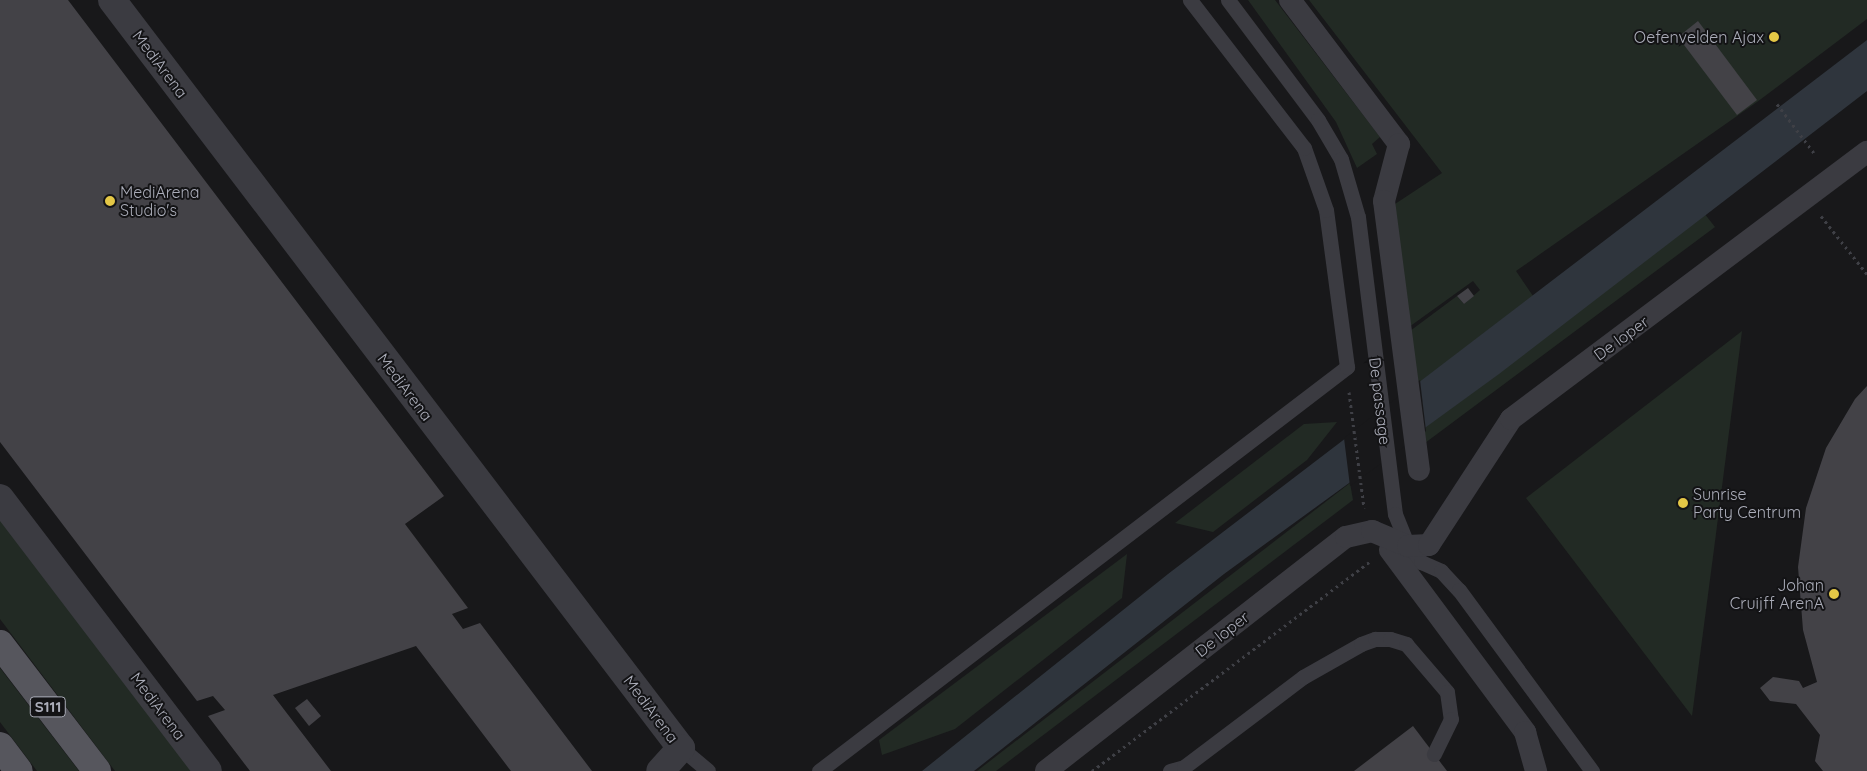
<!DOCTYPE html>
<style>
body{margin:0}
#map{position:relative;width:1867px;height:771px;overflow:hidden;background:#18181a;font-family:Quicksand,sans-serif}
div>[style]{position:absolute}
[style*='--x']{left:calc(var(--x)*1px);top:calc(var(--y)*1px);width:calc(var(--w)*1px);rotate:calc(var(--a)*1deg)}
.green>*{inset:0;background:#222a24}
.water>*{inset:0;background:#2f353d}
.pier>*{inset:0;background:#18181a}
.building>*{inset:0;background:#434247}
.path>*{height:3px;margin-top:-1.5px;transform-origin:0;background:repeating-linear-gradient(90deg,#3f4046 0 2.5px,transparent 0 6.5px)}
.service>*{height:15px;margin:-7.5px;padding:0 7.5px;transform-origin:7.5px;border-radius:7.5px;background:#3b3b41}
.pedestrian>*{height:22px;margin:-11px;padding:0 11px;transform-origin:11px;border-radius:11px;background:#3b3b41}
.minor>*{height:28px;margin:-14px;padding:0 14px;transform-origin:14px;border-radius:14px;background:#3b3b41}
.primary>*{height:28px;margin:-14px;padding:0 14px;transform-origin:14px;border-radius:14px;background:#56565d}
.dots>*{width:14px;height:14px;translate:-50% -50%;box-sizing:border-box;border:2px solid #131315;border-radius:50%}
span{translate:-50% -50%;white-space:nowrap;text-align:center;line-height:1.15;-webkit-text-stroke:4px #131315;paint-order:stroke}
.shield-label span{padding:1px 4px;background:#131315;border:1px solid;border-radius:4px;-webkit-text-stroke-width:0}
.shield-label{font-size:15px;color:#abadb9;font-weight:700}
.poi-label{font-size:16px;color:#abadb9}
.right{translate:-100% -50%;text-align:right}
.left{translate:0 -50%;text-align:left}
.street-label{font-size:16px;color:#abadb9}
</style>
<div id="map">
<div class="green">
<i style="clip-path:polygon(1248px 0,1275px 0,1380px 137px,1372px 144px,1377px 154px,1357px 168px,1336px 122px)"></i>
<i style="clip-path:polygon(1309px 0,1867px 0,1867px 19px,1757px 102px,1516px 271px,1533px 296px,1417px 385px,1410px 331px,1457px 296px,1464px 304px,1480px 290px,1473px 281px,1409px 327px,1395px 204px,1442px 173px)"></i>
<i style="clip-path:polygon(1704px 213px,1715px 227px,1425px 443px,1424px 426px)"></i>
<i style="clip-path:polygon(1742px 331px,1714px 549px,1692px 716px,1526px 498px)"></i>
<i style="clip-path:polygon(1337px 422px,1307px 460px,1213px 532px,1175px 523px,1304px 424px)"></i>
<i style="clip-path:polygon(1350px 483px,1353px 500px,996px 771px,977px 771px)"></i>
<i style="clip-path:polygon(0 518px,193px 771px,115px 771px,0 619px)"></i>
<i style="clip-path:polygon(1127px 554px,1122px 598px,955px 729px,882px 755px,879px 740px)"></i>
<i style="clip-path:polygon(0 668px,79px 771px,37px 771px,0 722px)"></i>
</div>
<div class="water">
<i style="clip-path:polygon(1867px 40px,1867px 91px,1499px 374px,1224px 574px,974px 771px,922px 771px,1168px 574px)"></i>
</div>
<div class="pier">
<i style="clip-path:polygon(1420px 380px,1426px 431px,1350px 486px,1344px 438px)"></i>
</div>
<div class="building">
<i style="clip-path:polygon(0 0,68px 0,444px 496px,405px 524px,468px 608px,452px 614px,463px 629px,480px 623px,592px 771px,511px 771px,416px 646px,273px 695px,331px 771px,250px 771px,208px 716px,225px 710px,213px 696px,197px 701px,0 442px)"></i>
<i style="clip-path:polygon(1698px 21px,1757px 100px,1737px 115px,1678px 37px)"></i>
<i style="clip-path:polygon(1468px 288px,1474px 296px,1464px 304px,1457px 296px)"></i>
<i style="clip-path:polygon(1867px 386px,1867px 771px,1823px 771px,1815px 761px,1820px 735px,1796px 704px,1770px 701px,1760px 688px,1773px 677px,1799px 681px,1803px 688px,1817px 682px,1803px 630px,1798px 567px,1806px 508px,1826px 448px,1855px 399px)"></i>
<i style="clip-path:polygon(307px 699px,321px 716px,309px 726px,295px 708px)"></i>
<i style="clip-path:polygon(1413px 726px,1447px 771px,1354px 771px)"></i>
</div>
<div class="path">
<i style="--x:1777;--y:104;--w:61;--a:52.9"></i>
<i style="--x:1821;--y:216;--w:74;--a:51.6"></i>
<i style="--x:1349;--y:392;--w:117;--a:82.6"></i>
<i style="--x:1092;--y:771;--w:347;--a:-37"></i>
</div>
<div class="service">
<i style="--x:1228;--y:0;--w:150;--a:53.1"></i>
<i style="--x:1318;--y:120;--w:45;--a:59.5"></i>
<i style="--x:1341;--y:159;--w:60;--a:73.7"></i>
<i style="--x:1358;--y:217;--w:299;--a:82.9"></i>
<i style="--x:1395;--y:514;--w:35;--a:68"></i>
<i style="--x:1408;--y:546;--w:21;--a:51"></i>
<i style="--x:1421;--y:562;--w:22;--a:24"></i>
<i style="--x:1441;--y:571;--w:26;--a:47"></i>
<i style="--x:1459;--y:590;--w:225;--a:53.7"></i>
<i style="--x:681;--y:748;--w:35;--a:40"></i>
<i style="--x:819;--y:771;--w:665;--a:-37.42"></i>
<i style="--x:1347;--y:367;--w:158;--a:-97.6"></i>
<i style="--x:1326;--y:210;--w:66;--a:-109.5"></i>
<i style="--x:1304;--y:148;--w:187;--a:-127.6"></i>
<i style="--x:1170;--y:771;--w:15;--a:-16"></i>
<i style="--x:1184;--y:767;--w:149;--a:-37.1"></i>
<i style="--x:1303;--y:677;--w:67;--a:-29.6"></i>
<i style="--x:1361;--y:644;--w:15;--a:-20"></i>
<i style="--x:1375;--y:639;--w:15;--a:0"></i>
<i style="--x:1390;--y:639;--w:17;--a:17"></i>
<i style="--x:1406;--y:644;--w:63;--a:49.5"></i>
<i style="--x:1447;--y:692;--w:27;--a:82"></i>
<i style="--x:1451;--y:719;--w:39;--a:116"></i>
</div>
<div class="pedestrian">
<i style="--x:1290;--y:0;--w:181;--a:52.9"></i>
<i style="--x:1399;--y:144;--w:59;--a:104.7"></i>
<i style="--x:1384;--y:201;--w:271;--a:82.6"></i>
<i style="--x:1390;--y:550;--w:227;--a:53.4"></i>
<i style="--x:1525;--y:732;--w:41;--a:74.2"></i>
<i style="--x:1046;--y:771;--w:380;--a:-38"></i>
<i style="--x:1346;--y:537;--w:27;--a:-13"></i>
<i style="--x:1372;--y:531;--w:39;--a:23"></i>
<i style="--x:1408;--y:546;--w:21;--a:-3"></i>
<i style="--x:1429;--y:545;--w:150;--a:-56.9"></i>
<i style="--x:1511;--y:419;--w:445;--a:-36.9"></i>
</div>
<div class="minor">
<i style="--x:112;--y:0;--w:940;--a:52.74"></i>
<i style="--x:681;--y:748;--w:31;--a:132"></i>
<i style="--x:0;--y:498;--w:343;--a:52.7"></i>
</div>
<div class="primary">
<i style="--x:0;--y:644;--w:160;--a:52.6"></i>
<i style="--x:0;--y:746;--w:31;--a:53"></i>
</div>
<div class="dots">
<i style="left:1774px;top:37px;background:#e4c746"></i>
<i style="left:110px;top:201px;background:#e4c746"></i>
<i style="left:1683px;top:503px;background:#e4c746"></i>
<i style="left:1834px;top:594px;background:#e4c746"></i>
</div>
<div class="shield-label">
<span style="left:48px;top:707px">S111</span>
</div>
<div class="poi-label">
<span class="right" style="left:1764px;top:37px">Oefenvelden Ajax</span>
<span class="left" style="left:120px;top:201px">MediArena<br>Studio's</span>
<span class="left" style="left:1693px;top:503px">Sunrise<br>Party Centrum</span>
<span class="right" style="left:1824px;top:594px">Johan<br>Cruijff ArenA</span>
</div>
<div class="street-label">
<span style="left:160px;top:64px;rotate:53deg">MediArena</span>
<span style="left:1621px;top:338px;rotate:-36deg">De loper</span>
<span style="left:405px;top:387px;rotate:53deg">MediArena</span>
<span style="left:1380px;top:401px;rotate:83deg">De passage</span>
<span style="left:1222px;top:634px;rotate:-38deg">De loper</span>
<span style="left:158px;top:706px;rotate:53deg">MediArena</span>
<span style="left:651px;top:709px;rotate:53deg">MediArena</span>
</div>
</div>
